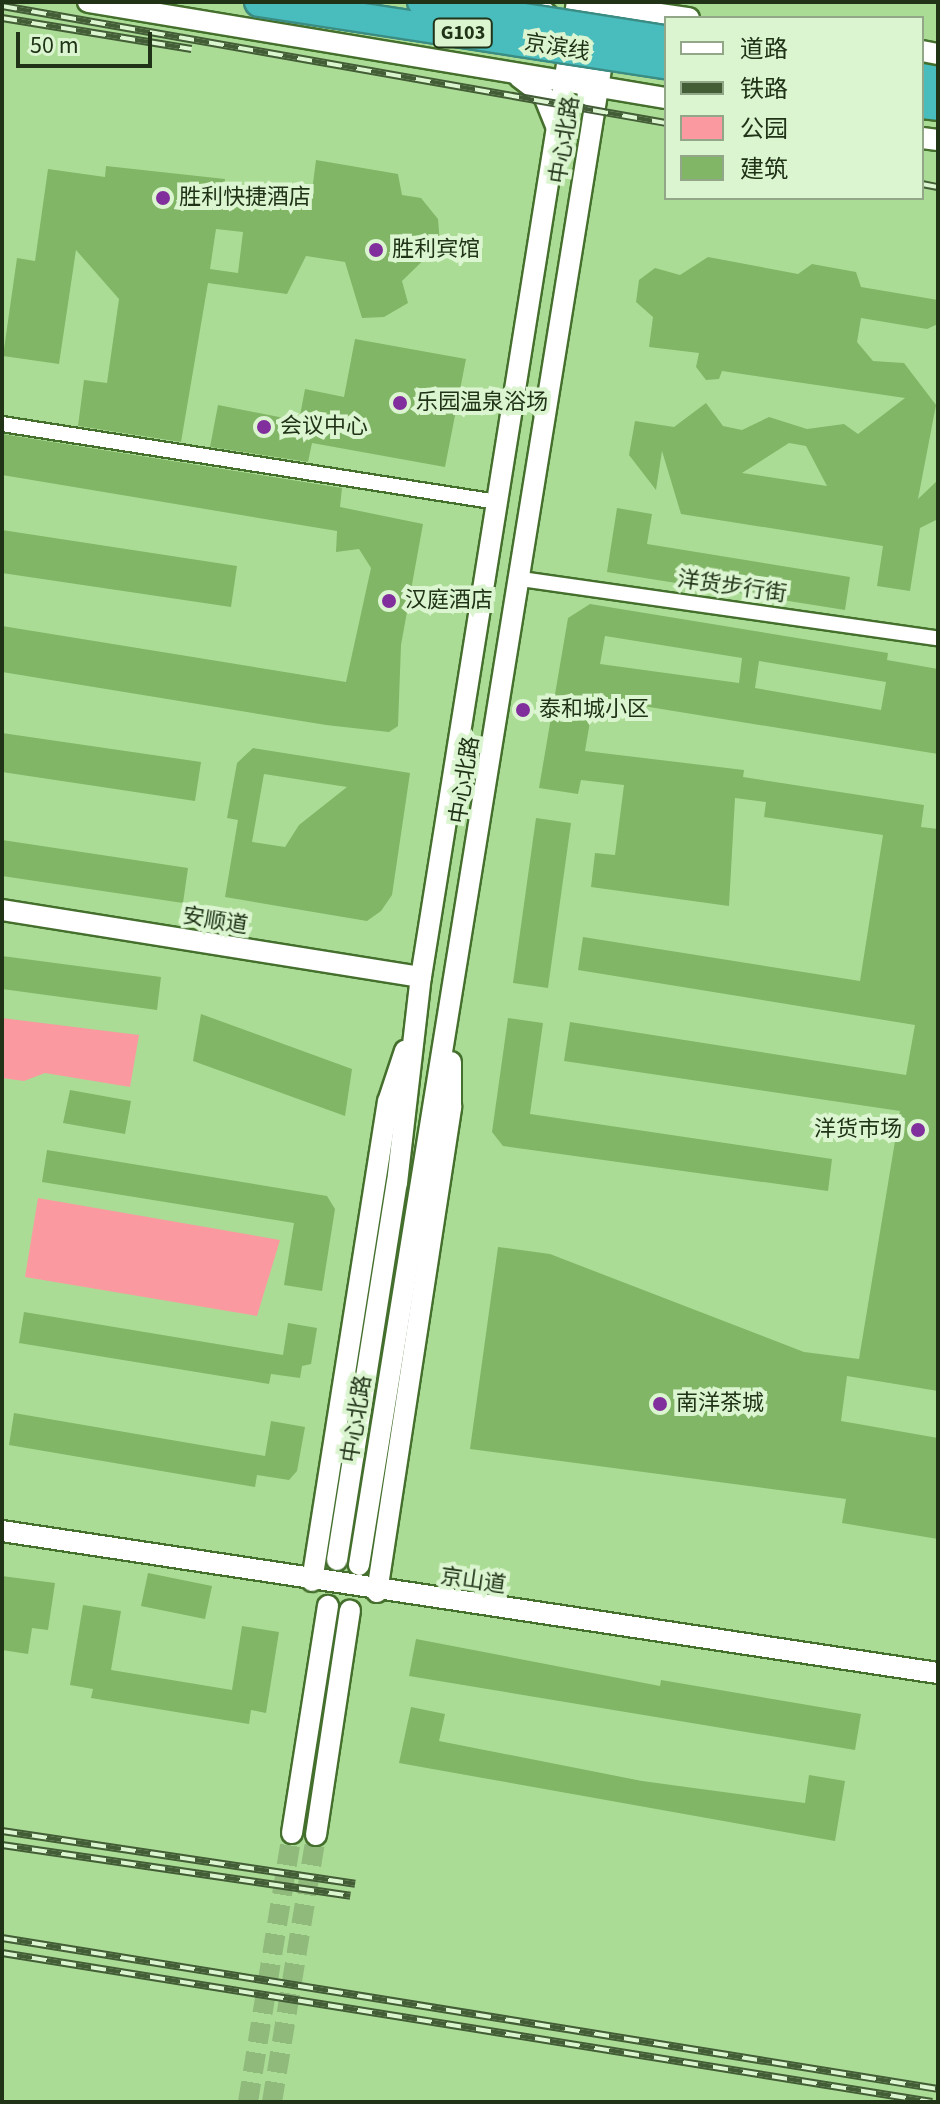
<!DOCTYPE html>
<meta charset="utf-8">
<style>
body{margin:0}
#map{position:relative;width:940px;height:2104px;overflow:hidden;background:#abdc95;font-family:"Source Sans 3","Noto Sans SC",sans-serif}
div>[style]{position:absolute}
[style*='--x']{left:calc(var(--x)*1px);top:calc(var(--y)*1px);width:calc(var(--w)*1px);rotate:calc(var(--a)*1deg)}
.green>*{inset:0;background:#fa9aa0}
.building>*{inset:0;background:#80b665}
.secondary-tunnel>*{height:20px;margin-top:-10px;transform-origin:0;background:repeating-linear-gradient(90deg,#8fba7c 0 20px,transparent 0 30px)}
.roads{filter:drop-shadow(2px 0 #446f2d) drop-shadow(-2px 0 #446f2d) drop-shadow(0 2px #446f2d) drop-shadow(0 -2px #446f2d)}
.street>*{height:14px;margin:-7px;padding:0 7px;transform-origin:7px;border-radius:7px;background:#fff}
.secondary>*{height:20px;margin:-10px;padding:0 10px;transform-origin:10px;border-radius:10px;background:#fff}
.highway>*{height:28px;margin:-14px;padding:0 14px;transform-origin:14px;border-radius:14px;background:#49bcbd}
.rail>*{height:8px;margin-top:-4px;transform-origin:0;background:repeating-linear-gradient(90deg,#dcf5d1 0 15px,#435d37 0 30px);box-sizing:border-box;border-block:2px solid #435d37}
.bridges{filter:drop-shadow(2px 0 #3b8c83) drop-shadow(-2px 0 #3b8c83) drop-shadow(0 2px #3b8c83) drop-shadow(0 -2px #3b8c83)}
.highway-bridge>*{height:28px;margin:-14px;padding:0 14px;transform-origin:14px;border-radius:14px;background:#49bcbd}
.dots>*{width:22px;height:22px;translate:-50% -50%;box-sizing:border-box;border:4px solid #dcf5d1;border-radius:50%}
span{translate:-50% -50%;white-space:nowrap;text-align:center;line-height:1.15;-webkit-text-stroke:8px #dcf5d1;paint-order:stroke}
.shield-label span{padding:2px 6px;background:#dcf5d1;border:2px solid;border-radius:6px;-webkit-text-stroke-width:0}
.shield-label{font-size:20px;color:#203317;font-weight:700}
.street-label{font-size:22px;color:#203317}
.poi-label{font-size:22px;color:#203317}
.left{translate:0 -50%;text-align:left}
.right{translate:-100% -50%;text-align:right}
.frame{position:absolute;inset:0;border:4px solid #203317;pointer-events:none}
.legend{position:absolute;left:664px;top:16px;width:260px;height:184px;box-sizing:border-box;background:#dcf5d1;border:2px solid #91a787;margin:0;padding:10px 14px;list-style:none;font-size:24px;color:#203317}
.legend li{display:flex;align-items:center;gap:16px;height:40px}
.legend b{width:40px;border:2px solid #91a787}
.scale{position:absolute;left:16px;top:32px;width:136px;height:36px;box-sizing:border-box;border:4px solid #203317;border-top:0;padding-left:10px;font-size:24px;line-height:28px;white-space:nowrap;color:#203317;-webkit-text-stroke:6px #dcf5d1;paint-order:stroke}
</style>
<div id="map">
<div class="green">
<i style="clip-path:polygon(2px 1018px,139px 1035px,130px 1087px,45px 1073px,24px 1081px,2px 1078px)"></i>
<i style="clip-path:polygon(38px 1198px,280px 1240px,257px 1316px,25px 1277px)"></i>
</div>
<div class="building">
<i style="clip-path:polygon(evenodd,316px 160px,398px 174px,402px 195px,421px 198px,438px 219px,440px 244px,402px 281px,408px 303px,384px 317px,362px 318px,345px 262px,306px 256px,287px 294px,208px 283px,181px 442px,78px 426px,84px 380px,107px 383px,119px 299px,76px 250px,59px 364px,3px 356px,17px 258px,35px 261px,48px 169px,105px 177px,106px 166px,225px 179px,224px 187px,311px 199px,316px 160px,216px 229px,243px 232px,238px 273px,210px 269px,216px 229px)"></i>
<i style="clip-path:polygon(evenodd,708px 257px,798px 274px,812px 264px,856px 272px,861px 287px,938px 300px,938px 324px,927px 329px,861px 318px,857px 342px,873px 361px,904px 363px,936px 405px,918px 499px,938px 480px,938px 519px,920px 528px,910px 591px,877px 586px,883px 546px,681px 514px,662px 451px,656px 490px,629px 455px,635px 421px,674px 427px,706px 403px,723px 426px,742px 430px,769px 417px,807px 429px,844px 424px,858px 434px,905px 398px,722px 371px,719px 379px,706px 380px,696px 367px,699px 353px,649px 347px,653px 317px,636px 302px,639px 280px,655px 268px,680px 275px,708px 257px,789px 443px,806px 446px,827px 486px,742px 473px,789px 443px)"></i>
<i style="clip-path:polygon(355px 339px,466px 359px,445px 467px,312px 443px,308px 462px,210px 447px,218px 405px,299px 421px,305px 389px,344px 397px)"></i>
<i style="clip-path:polygon(2px 434px,342px 488px,340px 507px,423px 524px,401px 645px,398px 726px,389px 732px,326px 725px,2px 672px,2px 626px,346px 682px,371px 568px,359px 549px,336px 552px,337px 531px,2px 475px)"></i>
<i style="clip-path:polygon(617px 508px,652px 514px,647px 544px,850px 577px,845px 610px,607px 572px)"></i>
<i style="clip-path:polygon(2px 530px,237px 566px,231px 607px,2px 573px)"></i>
<i style="clip-path:polygon(evenodd,590px 604px,888px 653px,887px 660px,938px 669px,938px 754px,594px 698px,585px 751px,744px 770px,743px 777px,924px 805px,921px 827px,938px 829px,938px 1391px,847px 1376px,841px 1421px,938px 1438px,938px 1539px,842px 1523px,846px 1499px,470px 1449px,498px 1247px,550px 1254px,804px 1352px,859px 1359px,900px 1111px,564px 1061px,570px 1022px,906px 1075px,915px 1025px,578px 970px,583px 937px,860px 981px,883px 835px,764px 817px,766px 802px,735px 798px,729px 906px,591px 887px,595px 853px,615px 855px,624px 785px,581px 780px,578px 794px,539px 788px,568px 618px,590px 604px,605px 636px,742px 658px,739px 683px,600px 664px,605px 636px,590px 604px,759px 661px,886px 682px,881px 710px,755px 688px,759px 661px)"></i>
<i style="clip-path:polygon(2px 733px,201px 762px,195px 801px,2px 772px)"></i>
<i style="clip-path:polygon(evenodd,253px 748px,410px 773px,392px 895px,381px 911px,367px 921px,225px 897px,238px 820px,227px 818px,237px 763px,253px 748px,264px 774px,347px 787px,299px 825px,285px 847px,252px 842px,264px 774px)"></i>
<i style="clip-path:polygon(536px 818px,571px 823px,548px 988px,513px 983px)"></i>
<i style="clip-path:polygon(2px 840px,188px 868px,183px 903px,2px 876px)"></i>
<i style="clip-path:polygon(2px 956px,161px 977px,157px 1010px,2px 989px)"></i>
<i style="clip-path:polygon(201px 1014px,352px 1069px,345px 1116px,193px 1061px)"></i>
<i style="clip-path:polygon(508px 1018px,543px 1023px,530px 1114px,832px 1159px,828px 1191px,503px 1146px,492px 1132px)"></i>
<i style="clip-path:polygon(70px 1090px,131px 1101px,125px 1134px,63px 1123px)"></i>
<i style="clip-path:polygon(47px 1150px,327px 1196px,335px 1209px,322px 1291px,284px 1285px,294px 1223px,42px 1182px)"></i>
<i style="clip-path:polygon(24px 1312px,283px 1355px,288px 1323px,317px 1328px,311px 1364px,302px 1366px,300px 1378px,271px 1374px,269px 1384px,19px 1343px)"></i>
<i style="clip-path:polygon(14px 1413px,265px 1456px,271px 1421px,305px 1427px,297px 1471px,289px 1480px,257px 1475px,255px 1487px,9px 1445px)"></i>
<i style="clip-path:polygon(148px 1573px,212px 1586px,205px 1619px,141px 1606px)"></i>
<i style="clip-path:polygon(2px 1576px,55px 1583px,48px 1630px,32px 1628px,28px 1654px,2px 1650px)"></i>
<i style="clip-path:polygon(83px 1605px,121px 1611px,111px 1670px,232px 1690px,242px 1626px,279px 1632px,266px 1713px,251px 1710px,249px 1724px,91px 1698px,93px 1689px,70px 1685px)"></i>
<i style="clip-path:polygon(416px 1639px,660px 1686px,661px 1680px,861px 1714px,855px 1750px,409px 1676px)"></i>
<i style="clip-path:polygon(411px 1707px,445px 1714px,439px 1741px,642px 1781px,805px 1803px,809px 1775px,845px 1781px,835px 1841px,399px 1763px)"></i>
</div>
<div class="secondary-tunnel">
<i style="--x:248;--y:2102;--w:273;--a:-80.7"></i>
<i style="--x:272;--y:2102;--w:271;--a:-80.6"></i>
</div>
<div class="roads">
<div class="street">
<i style="--x:2;--y:424;--w:501;--a:8.95"></i>
<i style="--x:521;--y:579;--w:421;--a:8.1"></i>
</div>
<div class="secondary">
<i style="--x:88;--y:2;--w:586;--a:9.43"></i>
<i style="--x:534;--y:2;--w:61;--a:43.7"></i>
<i style="--x:578;--y:44;--w:52;--a:78.9"></i>
<i style="--x:579;--y:2;--w:111;--a:8.3"></i>
<i style="--x:922;--y:51;--w:16;--a:11"></i>
<i style="--x:519;--y:77;--w:31;--a:37"></i>
<i style="--x:544;--y:96;--w:35;--a:68"></i>
<i style="--x:922;--y:138;--w:16;--a:7"></i>
<i style="--x:2;--y:910;--w:424;--a:9.1"></i>
<i style="--x:2;--y:1531;--w:947;--a:8.63"></i>
<i style="--x:337;--y:1560;--w:382;--a:-81"></i>
<i style="--x:397;--y:1183;--w:207;--a:-83.4"></i>
<i style="--x:421;--y:977;--w:987;--a:-80.91"></i>
<i style="--x:359;--y:1565;--w:1583;--a:-80.81"></i>
<i style="--x:312;--y:1581;--w:485;--a:-81"></i>
<i style="--x:388;--y:1102;--w:54;--a:-71.6"></i>
<i style="--x:377;--y:1592;--w:491;--a:-81.3"></i>
<i style="--x:451;--y:1107;--w:45;--a:-90"></i>
<i style="--x:292;--y:1833;--w:230;--a:-81"></i>
<i style="--x:316;--y:1835;--w:227;--a:-81.4"></i>
</div>
<div class="highway">
<i style="--x:922;--y:78;--w:16;--a:11"></i>
<i style="--x:922;--y:104;--w:16;--a:7"></i>
</div>
</div>
<div class="rail">
<i style="--x:2;--y:6;--w:674;--a:9.99"></i>
<i style="--x:2;--y:18;--w:192;--a:9.3"></i>
<i style="--x:922;--y:184;--w:16;--a:11"></i>
<i style="--x:2;--y:1831;--w:357;--a:8.5"></i>
<i style="--x:2;--y:1845;--w:352;--a:8.3"></i>
<i style="--x:2;--y:1938;--w:948;--a:9.16"></i>
<i style="--x:2;--y:1953;--w:942;--a:9.1"></i>
</div>
<div class="bridges">
<div class="highway-bridge">
<i style="--x:259;--y:2;--w:412;--a:8.7"></i>
<i style="--x:422;--y:2;--w:247;--a:8.9"></i>
</div>
</div>
<div class="dots">
<i style="left:163px;top:198px;background:#822f9e"></i>
<i style="left:376px;top:250px;background:#822f9e"></i>
<i style="left:400px;top:403px;background:#822f9e"></i>
<i style="left:264px;top:427px;background:#822f9e"></i>
<i style="left:389px;top:601px;background:#822f9e"></i>
<i style="left:523px;top:710px;background:#822f9e"></i>
<i style="left:918px;top:1130px;background:#822f9e"></i>
<i style="left:660px;top:1404px;background:#822f9e"></i>
</div>
<div class="shield-label">
<span style="left:463px;top:33px">G103</span>
</div>
<div class="street-label">
<span style="left:557px;top:48px;rotate:9deg">京滨线</span>
<span style="left:565px;top:140px;rotate:-81deg">中心北路</span>
<span style="left:732px;top:587px;rotate:8deg">洋货步行街</span>
<span style="left:465px;top:780px;rotate:-81deg">中心北路</span>
<span style="left:215px;top:921px;rotate:9deg">安顺道</span>
<span style="left:357px;top:1419px;rotate:-81deg">中心北路</span>
<span style="left:473px;top:1581px;rotate:8deg">京山道</span>
</div>
<div class="poi-label">
<span class="left" style="left:179px;top:198px">胜利快捷酒店</span>
<span class="left" style="left:392px;top:250px">胜利宾馆</span>
<span class="left" style="left:416px;top:403px">乐园温泉浴场</span>
<span class="left" style="left:280px;top:427px">会议中心</span>
<span class="left" style="left:405px;top:601px">汉庭酒店</span>
<span class="left" style="left:539px;top:710px">泰和城小区</span>
<span class="right" style="left:902px;top:1130px">洋货市场</span>
<span class="left" style="left:676px;top:1404px">南洋茶城</span>
</div>
<div class="frame"></div>
<ul class="legend">
<li><b style="height:10px;background:#fff"></b>道路</li>
<li><b style="height:10px;background:#435d37"></b>铁路</li>
<li><b style="height:22px;background:#fa9aa0"></b>公园</li>
<li><b style="height:22px;background:#80b665"></b>建筑</li>
</ul>
<div class="scale">50 m</div>
</div>
